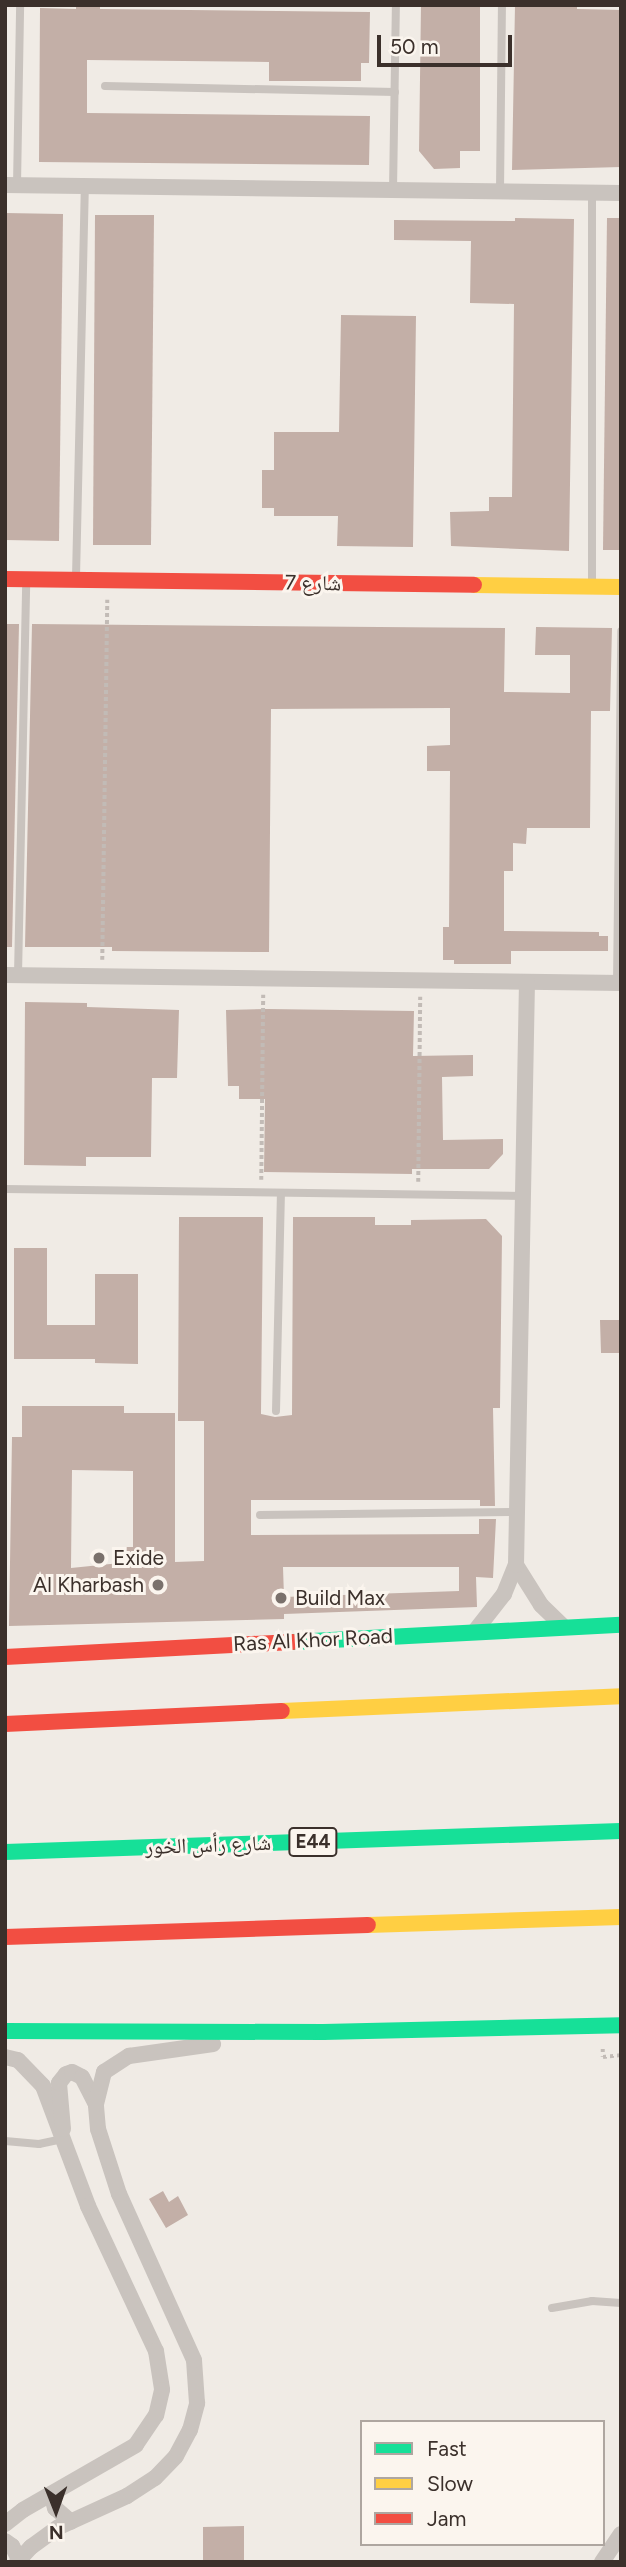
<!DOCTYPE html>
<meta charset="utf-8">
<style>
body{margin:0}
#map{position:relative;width:626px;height:2567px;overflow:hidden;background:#f0ebe5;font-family:Figtree,"Noto Naskh Arabic",sans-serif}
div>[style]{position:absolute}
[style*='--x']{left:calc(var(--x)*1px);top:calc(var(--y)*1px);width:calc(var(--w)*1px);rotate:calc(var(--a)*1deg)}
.building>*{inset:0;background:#c3afa7}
.path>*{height:3.5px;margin-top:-1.75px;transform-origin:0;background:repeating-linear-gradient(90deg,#c2bbb6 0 3.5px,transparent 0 7px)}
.lane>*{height:8px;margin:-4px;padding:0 4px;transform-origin:4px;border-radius:4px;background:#c9c3be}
.street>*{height:16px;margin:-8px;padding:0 8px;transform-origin:8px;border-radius:8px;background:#c9c3be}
.fast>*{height:16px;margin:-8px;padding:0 8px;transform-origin:8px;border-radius:8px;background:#16e098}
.slow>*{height:16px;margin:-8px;padding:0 8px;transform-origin:8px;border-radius:8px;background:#ffcf43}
.jam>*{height:16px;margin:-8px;padding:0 8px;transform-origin:8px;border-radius:8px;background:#f24e42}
.dots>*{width:19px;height:19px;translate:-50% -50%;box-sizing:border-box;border:4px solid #fbf5ee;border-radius:50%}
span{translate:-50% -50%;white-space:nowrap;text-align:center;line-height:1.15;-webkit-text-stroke:6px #fbf5ee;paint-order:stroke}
.shield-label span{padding:2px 5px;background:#fbf5ee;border:2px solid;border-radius:5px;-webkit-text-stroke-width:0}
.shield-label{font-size:19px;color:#3b302b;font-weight:700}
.street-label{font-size:21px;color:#3b302b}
.poi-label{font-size:21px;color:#3b302b}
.left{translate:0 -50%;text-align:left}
.right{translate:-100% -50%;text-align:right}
.frame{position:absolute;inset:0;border:7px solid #3b302b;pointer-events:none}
.legend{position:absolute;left:360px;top:2420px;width:245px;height:126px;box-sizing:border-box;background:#fbf5ee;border:2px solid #aea6a0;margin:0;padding:9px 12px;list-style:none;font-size:21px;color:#3b302b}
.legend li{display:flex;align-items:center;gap:14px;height:35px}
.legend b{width:35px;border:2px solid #aea6a0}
.north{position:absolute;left:21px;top:2476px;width:70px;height:70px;-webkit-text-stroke:5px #fbf5ee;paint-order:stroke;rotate:179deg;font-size:19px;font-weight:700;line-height:28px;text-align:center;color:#3b302b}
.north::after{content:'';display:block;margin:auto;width:24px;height:32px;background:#3b302b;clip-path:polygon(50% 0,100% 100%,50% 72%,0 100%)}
.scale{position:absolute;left:377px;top:35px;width:135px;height:32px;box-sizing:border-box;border:4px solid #3b302b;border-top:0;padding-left:9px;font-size:21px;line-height:24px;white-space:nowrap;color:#3b302b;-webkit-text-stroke:5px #fbf5ee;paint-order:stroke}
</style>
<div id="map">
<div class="building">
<i style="clip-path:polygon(76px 5px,100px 5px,100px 9px,370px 12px,369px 63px,361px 63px,361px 81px,269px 81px,269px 62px,87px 60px,87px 113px,370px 116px,369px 165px,39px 162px,40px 8px,76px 9px)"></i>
<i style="clip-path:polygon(421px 5px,480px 5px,480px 151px,460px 151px,460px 168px,434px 169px,419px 151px)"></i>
<i style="clip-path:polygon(515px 5px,577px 5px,577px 9px,621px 10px,621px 167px,512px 170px)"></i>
<i style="clip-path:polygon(5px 213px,63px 214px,59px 541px,5px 540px)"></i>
<i style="clip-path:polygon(95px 215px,154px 215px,151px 545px,93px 545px)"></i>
<i style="clip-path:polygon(515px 218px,574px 219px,569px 551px,451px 546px,450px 512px,489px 511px,489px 497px,512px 497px,514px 304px,470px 303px,471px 241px,394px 240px,394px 220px,515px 221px)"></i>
<i style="clip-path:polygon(607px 218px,621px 218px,621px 550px,603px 550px)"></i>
<i style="clip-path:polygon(341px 315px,416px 316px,413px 547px,337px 546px,338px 516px,274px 516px,274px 508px,262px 508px,262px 470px,274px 470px,274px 432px,339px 432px)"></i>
<i style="clip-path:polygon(5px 624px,19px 624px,12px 947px,5px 947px)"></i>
<i style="clip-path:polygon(32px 624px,505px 628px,504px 692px,570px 693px,570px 655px,535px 655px,536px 627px,612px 628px,610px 711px,591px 711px,590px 828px,527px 828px,526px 844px,513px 843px,513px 871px,504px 871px,504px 931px,599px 932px,599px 936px,608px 936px,608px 951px,511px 951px,511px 964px,454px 964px,454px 960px,443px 960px,443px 927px,449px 927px,450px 771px,427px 771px,427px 746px,450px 745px,450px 708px,271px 709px,269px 952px,112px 951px,112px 947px,25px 947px)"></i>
<i style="clip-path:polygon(25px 1002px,87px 1003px,87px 1007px,179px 1010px,177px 1078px,152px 1078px,151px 1157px,86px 1157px,86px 1166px,24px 1165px)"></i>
<i style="clip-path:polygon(267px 1009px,414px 1011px,413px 1056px,473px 1055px,473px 1076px,442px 1077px,443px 1140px,503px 1139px,503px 1154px,489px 1169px,412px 1169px,412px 1174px,264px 1172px,265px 1099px,239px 1099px,239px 1086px,228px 1086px,226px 1010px)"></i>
<i style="clip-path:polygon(evenodd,179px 1217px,263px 1217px,261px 1414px,275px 1417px,292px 1415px,293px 1217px,375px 1217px,375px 1225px,411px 1225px,411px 1220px,486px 1219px,502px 1236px,500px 1408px,493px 1408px,495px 1506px,480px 1506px,480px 1500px,251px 1500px,251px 1535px,479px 1534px,479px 1519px,496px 1519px,493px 1578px,476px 1577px,477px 1607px,284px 1614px,284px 1619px,9px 1626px,12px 1437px,22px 1437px,22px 1406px,124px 1406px,124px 1413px,175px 1413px,175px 1562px,204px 1561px,204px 1421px,178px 1421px,179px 1217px,72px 1470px,133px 1471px,133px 1547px,120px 1547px,120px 1563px,71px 1568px,72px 1470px,179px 1217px,283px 1567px,459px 1567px,459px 1591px,284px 1597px,283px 1567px)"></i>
<i style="clip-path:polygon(14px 1248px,47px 1248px,47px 1325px,95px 1325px,95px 1274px,138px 1274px,138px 1364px,95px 1363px,95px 1359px,14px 1359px)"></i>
<i style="clip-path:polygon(600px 1320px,621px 1320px,621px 1353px,601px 1353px)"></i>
<i style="clip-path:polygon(163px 2191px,169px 2202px,178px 2196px,188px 2215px,166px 2228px,149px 2199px)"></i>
<i style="clip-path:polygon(244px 2526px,244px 2562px,203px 2562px,203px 2527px)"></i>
</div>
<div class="path">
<i style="--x:102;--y:960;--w:360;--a:-89.2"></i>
<i style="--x:261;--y:1180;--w:185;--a:-89.4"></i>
<i style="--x:418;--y:1182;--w:185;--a:-89.4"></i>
<i style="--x:603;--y:2049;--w:8;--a:90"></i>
<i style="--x:603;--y:2057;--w:18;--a:-6"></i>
</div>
<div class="lane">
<i style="--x:105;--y:86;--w:290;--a:1.2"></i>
<i style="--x:17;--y:185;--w:180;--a:-89"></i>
<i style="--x:393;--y:190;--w:185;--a:-89.1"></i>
<i style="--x:500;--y:191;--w:186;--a:-89.4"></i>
<i style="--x:76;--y:577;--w:391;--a:-88.7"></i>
<i style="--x:592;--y:585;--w:392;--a:-90"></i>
<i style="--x:18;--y:975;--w:392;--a:-88.8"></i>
<i style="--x:617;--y:983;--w:352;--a:-89.3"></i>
<i style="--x:5;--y:1189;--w:520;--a:0.77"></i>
<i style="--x:276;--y:1411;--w:218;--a:-88.7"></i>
<i style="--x:260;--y:1515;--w:257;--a:-0.7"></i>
<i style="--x:5;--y:2141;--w:34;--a:5"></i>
<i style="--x:39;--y:2144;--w:24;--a:-12"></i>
<i style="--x:552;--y:2308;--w:41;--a:-9.9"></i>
<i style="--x:592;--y:2301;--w:29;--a:4"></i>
</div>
<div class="street">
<i style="--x:5;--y:185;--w:616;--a:0.74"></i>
<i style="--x:5;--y:975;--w:616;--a:0.74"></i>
<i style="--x:516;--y:1565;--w:47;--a:58"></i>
<i style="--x:541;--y:1605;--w:32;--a:44"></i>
<i style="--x:475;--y:1631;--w:47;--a:-51.9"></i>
<i style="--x:504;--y:1594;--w:31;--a:-68"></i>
<i style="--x:516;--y:1565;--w:583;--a:-88.92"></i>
<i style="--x:5;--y:2057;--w:13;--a:13"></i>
<i style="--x:18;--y:2060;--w:36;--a:46"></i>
<i style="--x:43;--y:2086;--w:128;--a:69.4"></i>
<i style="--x:88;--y:2206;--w:160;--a:64.9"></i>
<i style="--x:156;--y:2351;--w:39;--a:81"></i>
<i style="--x:162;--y:2390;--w:26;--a:103"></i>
<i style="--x:156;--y:2415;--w:36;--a:124"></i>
<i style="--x:136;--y:2445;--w:130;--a:150.1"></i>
<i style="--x:23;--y:2510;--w:23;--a:142"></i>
<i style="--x:63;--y:2129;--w:46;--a:-95"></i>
<i style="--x:59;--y:2083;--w:11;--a:-52"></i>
<i style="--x:66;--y:2074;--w:6;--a:-18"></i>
<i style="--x:72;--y:2072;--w:11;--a:27"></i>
<i style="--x:82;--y:2077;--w:30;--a:63"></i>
<i style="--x:51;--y:2494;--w:15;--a:74"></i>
<i style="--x:55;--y:2508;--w:21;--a:41"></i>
<i style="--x:5;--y:2541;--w:9;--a:36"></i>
<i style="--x:12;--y:2546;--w:15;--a:62"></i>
<i style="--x:17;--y:2562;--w:21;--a:-47"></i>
<i style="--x:31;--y:2547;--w:34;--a:-36"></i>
<i style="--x:59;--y:2527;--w:75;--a:-24.5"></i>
<i style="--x:127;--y:2496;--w:33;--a:-33"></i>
<i style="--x:155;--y:2478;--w:30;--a:-46"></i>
<i style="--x:176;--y:2456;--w:30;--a:-62"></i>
<i style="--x:190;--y:2430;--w:28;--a:-75"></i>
<i style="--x:197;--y:2403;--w:43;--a:-94"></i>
<i style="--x:194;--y:2360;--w:182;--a:-114.3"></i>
<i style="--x:119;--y:2194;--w:68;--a:-107.9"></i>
<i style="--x:98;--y:2129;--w:25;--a:-95"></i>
<i style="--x:96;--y:2104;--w:33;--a:-76"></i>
<i style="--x:104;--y:2072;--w:30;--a:-33"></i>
<i style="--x:129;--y:2056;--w:85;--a:-8.1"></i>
<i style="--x:602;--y:2562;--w:34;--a:-56"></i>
</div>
<div class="fast">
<i style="--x:293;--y:1642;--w:328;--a:-3"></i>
<i style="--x:5;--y:1852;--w:616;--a:-1.95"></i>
<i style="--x:5;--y:2031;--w:318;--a:0.2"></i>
<i style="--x:323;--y:2032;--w:298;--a:-1.3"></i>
</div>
<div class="slow">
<i style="--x:474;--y:585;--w:147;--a:0.8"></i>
<i style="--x:282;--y:1711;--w:339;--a:-2.5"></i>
<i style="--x:368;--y:1925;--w:253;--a:-1.8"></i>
</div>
<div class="jam">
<i style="--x:5;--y:579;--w:469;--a:0.7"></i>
<i style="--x:5;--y:1657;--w:288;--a:-3"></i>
<i style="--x:5;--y:1724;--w:277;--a:-2.7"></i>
<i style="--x:5;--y:1937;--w:363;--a:-1.9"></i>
</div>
<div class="dots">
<i style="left:99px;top:1558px;background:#7a716c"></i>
<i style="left:158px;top:1585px;background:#7a716c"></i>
<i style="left:281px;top:1598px;background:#7a716c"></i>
</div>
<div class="shield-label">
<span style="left:313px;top:1842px">E44</span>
</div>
<div class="street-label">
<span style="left:313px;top:583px;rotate:1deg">شارع 7</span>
<span style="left:313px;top:1640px;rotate:-3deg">Ras Al Khor Road</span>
<span style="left:208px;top:1845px;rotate:-2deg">شارع رأس الخور</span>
</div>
<div class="poi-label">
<span class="left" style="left:113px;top:1558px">Exide</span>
<span class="right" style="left:144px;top:1585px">Al Kharbash</span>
<span class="left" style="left:295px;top:1598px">Build Max</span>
</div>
<div class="frame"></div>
<ul class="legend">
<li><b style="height:9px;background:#16e098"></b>Fast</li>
<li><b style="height:9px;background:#ffcf43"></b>Slow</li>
<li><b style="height:9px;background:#f24e42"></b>Jam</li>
</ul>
<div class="north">N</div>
<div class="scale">50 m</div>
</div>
